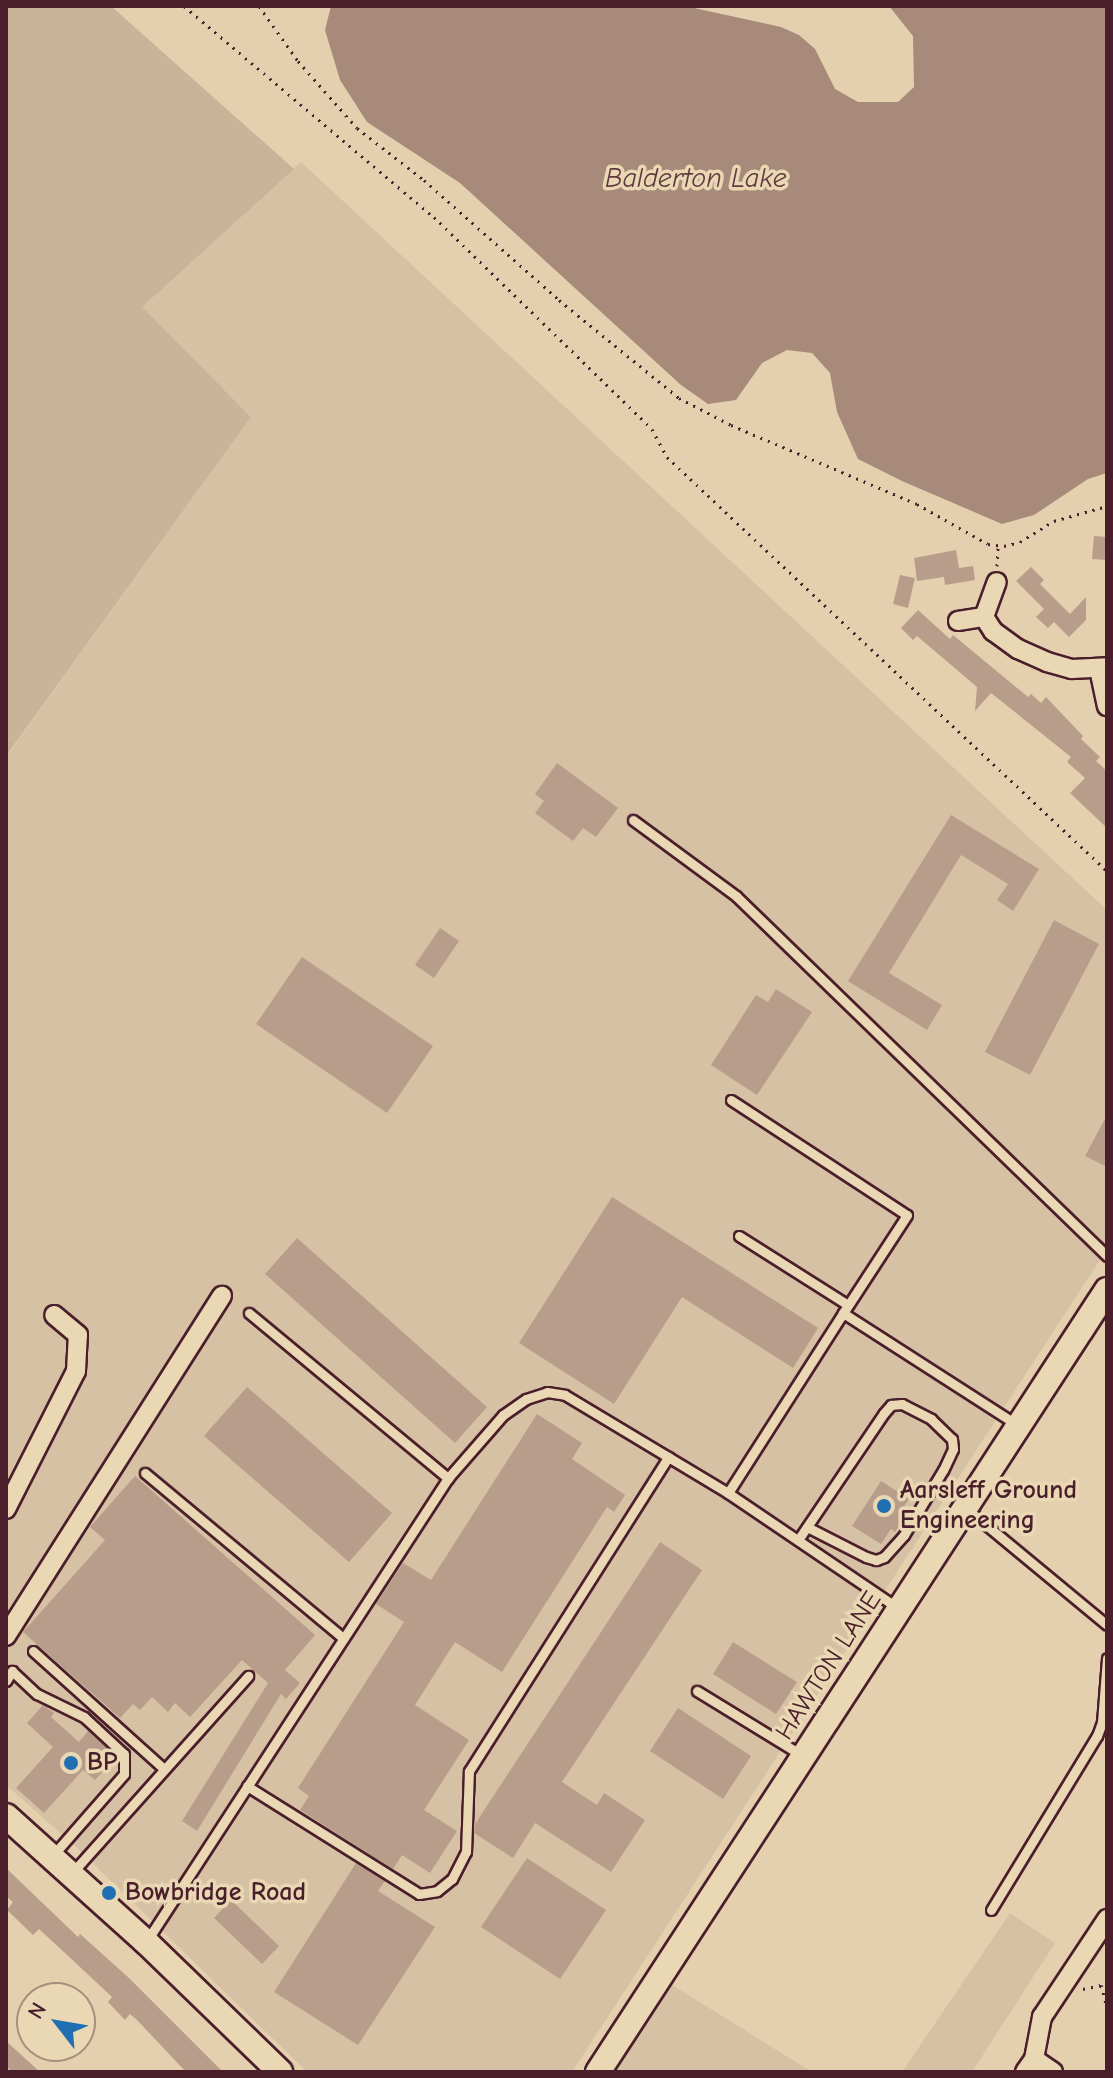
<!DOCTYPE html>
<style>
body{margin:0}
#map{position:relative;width:1113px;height:2078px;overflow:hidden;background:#e4d0af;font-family:"Comic Neue",sans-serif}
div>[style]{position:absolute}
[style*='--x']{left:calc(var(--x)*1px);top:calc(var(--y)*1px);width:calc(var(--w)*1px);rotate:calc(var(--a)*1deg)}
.built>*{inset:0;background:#d7c1a4}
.green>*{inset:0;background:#cab399}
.water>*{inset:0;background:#a78a7a}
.building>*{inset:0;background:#b89e8a}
.path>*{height:3px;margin-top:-1.5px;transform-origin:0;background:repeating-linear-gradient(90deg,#4a1f2b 0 2px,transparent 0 8px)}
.roads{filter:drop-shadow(2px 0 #4a1f2b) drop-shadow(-2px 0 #4a1f2b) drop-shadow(0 2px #4a1f2b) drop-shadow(0 -2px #4a1f2b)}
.lane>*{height:9px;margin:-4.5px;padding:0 4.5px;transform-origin:4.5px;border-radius:4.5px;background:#ead7b4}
.street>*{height:18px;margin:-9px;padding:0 9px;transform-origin:9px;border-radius:9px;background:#ead7b4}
.secondary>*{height:24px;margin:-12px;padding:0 12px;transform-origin:12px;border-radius:12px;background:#ead7b4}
.dots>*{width:22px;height:22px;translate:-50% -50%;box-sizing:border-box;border:4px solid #ead7b4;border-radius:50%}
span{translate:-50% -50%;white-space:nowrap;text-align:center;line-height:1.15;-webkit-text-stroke:7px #ead7b4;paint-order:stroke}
.poi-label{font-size:26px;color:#4a1f2b;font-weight:700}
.left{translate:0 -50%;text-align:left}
.street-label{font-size:26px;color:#4a1f2b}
.water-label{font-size:28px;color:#613a3f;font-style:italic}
.frame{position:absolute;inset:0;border:8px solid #4a1f2b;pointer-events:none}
.north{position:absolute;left:16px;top:1982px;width:80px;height:80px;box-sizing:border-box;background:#ead7b4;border:2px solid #aa8d7d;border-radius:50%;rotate:301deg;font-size:22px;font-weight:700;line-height:32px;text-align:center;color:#4a1f2b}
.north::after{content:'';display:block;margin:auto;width:28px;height:36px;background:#1f6fb2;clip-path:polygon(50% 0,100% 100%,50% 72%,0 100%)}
</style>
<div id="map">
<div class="built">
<i style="clip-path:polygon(301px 162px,1107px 910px,1107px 1249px,572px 2072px,307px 2072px,76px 1847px,6px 1785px,6px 757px,251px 417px,141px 307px)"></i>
<i style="clip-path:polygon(1010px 1913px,1055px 1943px,972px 2072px,902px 2072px)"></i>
<i style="clip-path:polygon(672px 1985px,812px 2072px,616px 2072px)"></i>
</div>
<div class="green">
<i style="clip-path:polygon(6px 6px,111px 6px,294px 169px,142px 307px,251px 417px,6px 756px)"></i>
</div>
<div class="water">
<i style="clip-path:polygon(331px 6px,685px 6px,781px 27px,799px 35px,815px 49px,835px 89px,858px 102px,898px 102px,914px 87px,913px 36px,889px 6px,1107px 6px,1107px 473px,1088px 479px,1034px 515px,1002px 524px,902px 481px,858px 459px,837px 412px,830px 373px,812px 353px,787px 350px,762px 363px,736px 400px,708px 404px,681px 385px,460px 183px,367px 122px,340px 80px,325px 30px)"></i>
</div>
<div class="building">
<i style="clip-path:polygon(1094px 536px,1107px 537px,1107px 560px,1092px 559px)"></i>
<i style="clip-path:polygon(956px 550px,959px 568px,973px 566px,975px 580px,945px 585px,944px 577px,917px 581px,914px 558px)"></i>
<i style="clip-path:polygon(1031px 567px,1044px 580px,1040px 584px,1070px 614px,1086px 597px,1086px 620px,1069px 637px,1054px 622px,1048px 628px,1036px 617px,1044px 609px,1016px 581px)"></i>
<i style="clip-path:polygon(900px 575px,915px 578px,908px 608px,893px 604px)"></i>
<i style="clip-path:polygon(918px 610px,950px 639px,953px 635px,1028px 697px,1031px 694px,1041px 703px,1046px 697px,1083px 736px,1081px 739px,1100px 757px,1096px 761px,1107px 771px,1107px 828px,1070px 793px,1085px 778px,1067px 762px,1071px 757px,991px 693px,975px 711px,977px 687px,917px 636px,913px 640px,901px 628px)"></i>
<i style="clip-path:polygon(557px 763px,618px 808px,596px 837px,583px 828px,573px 841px,535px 813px,544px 801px,535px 794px)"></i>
<i style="clip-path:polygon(951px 815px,1039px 869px,1013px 911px,997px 900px,1008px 884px,961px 855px,889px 973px,942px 1005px,927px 1030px,848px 981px)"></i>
<i style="clip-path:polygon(1054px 920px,1099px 944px,1030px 1075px,985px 1052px)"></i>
<i style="clip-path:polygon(440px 928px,459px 941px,434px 978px,415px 965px)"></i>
<i style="clip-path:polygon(302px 957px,433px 1046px,387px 1113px,256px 1024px)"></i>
<i style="clip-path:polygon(776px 989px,812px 1012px,757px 1095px,711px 1065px,756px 995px,768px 1002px)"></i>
<i style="clip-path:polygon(1107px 1115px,1107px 1167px,1085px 1156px)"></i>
<i style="clip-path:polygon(612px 1197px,818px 1328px,793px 1368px,682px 1297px,614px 1404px,519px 1343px)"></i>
<i style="clip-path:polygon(297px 1238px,487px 1407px,455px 1443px,265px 1274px)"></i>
<i style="clip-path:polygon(247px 1387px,392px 1513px,349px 1562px,204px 1436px)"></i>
<i style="clip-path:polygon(537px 1414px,582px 1443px,572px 1459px,625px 1495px,614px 1512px,607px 1507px,502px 1672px,455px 1642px,415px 1705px,469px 1740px,424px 1810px,457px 1831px,430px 1873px,402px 1855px,393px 1869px,300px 1810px,309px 1796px,298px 1788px,404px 1622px,376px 1604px,403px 1563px,431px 1580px)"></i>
<i style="clip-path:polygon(135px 1476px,315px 1635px,285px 1670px,300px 1683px,286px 1699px,281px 1694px,197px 1831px,182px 1821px,268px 1683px,242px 1660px,190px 1717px,175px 1703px,168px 1712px,152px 1697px,140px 1710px,133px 1704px,120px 1718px,23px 1632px,105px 1540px,90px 1527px)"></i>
<i style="clip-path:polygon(881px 1481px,909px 1499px,899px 1514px,905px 1517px,895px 1532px,891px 1529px,881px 1544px,852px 1526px)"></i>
<i style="clip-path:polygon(660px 1542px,702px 1570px,562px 1782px,597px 1805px,604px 1793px,645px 1820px,611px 1872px,535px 1823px,513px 1858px,474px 1833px,475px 1824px)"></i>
<i style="clip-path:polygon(733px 1642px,797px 1682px,776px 1714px,713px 1674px)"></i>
<i style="clip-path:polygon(43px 1705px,54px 1713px,51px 1717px,79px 1742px,88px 1731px,108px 1749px,98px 1759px,107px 1767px,95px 1780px,83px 1770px,44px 1813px,16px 1788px,53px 1747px,27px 1723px)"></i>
<i style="clip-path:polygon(678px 1708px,751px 1756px,723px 1799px,650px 1751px)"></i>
<i style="clip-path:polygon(527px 1858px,606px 1910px,560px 1979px,481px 1927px)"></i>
<i style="clip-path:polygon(356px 1863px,385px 1881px,378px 1891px,435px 1927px,358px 2045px,274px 1992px)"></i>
<i style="clip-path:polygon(6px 1868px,78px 1937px,80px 1934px,129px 1978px,223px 2072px,186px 2072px,137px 2020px,130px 2014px,125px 2020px,108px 2002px,112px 1997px,65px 1953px,39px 1929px,33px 1935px,7px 1910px,13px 1902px,6px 1896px)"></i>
<i style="clip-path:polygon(231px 1900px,279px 1946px,262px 1964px,214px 1918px)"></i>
<i style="clip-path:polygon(6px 2041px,40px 2072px,12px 2072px,6px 2066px)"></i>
</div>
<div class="path">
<i style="--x:184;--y:6;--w:327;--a:40.2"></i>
<i style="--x:434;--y:217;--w:304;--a:44.2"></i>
<i style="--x:652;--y:429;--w:32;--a:62"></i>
<i style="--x:667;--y:457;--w:604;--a:43.26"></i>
<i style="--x:259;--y:6;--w:67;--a:54.7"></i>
<i style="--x:298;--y:61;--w:89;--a:48.6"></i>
<i style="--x:357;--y:128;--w:85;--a:37.8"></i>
<i style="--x:424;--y:180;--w:181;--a:41.6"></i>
<i style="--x:559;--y:300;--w:155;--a:39.2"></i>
<i style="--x:679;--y:398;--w:59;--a:27.4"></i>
<i style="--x:731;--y:425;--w:202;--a:23"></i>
<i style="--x:917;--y:504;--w:81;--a:29.4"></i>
<i style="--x:988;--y:544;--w:16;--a:7"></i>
<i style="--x:1004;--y:546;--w:16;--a:-14"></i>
<i style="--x:1020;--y:542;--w:40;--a:-32"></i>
<i style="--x:1054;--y:521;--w:55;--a:-15.8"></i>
<i style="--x:997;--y:566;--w:20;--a:-87"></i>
<i style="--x:1101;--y:1985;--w:23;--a:75"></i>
<i style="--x:1083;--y:1989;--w:25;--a:-12"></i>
<i style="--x:1103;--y:2072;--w:7;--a:-56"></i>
</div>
<div class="roads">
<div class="lane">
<i style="--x:633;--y:820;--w:128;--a:36.4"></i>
<i style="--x:736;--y:896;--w:517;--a:44.14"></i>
<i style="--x:731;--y:1100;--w:210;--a:33.2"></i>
<i style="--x:907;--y:1215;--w:117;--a:123.1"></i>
<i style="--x:739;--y:1236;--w:129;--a:32.3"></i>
<i style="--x:249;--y:1313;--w:259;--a:39.7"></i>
<i style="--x:145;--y:1473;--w:258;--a:39.8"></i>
<i style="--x:728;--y:1493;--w:214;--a:-57.4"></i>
<i style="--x:843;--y:1313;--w:206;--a:32.7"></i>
<i style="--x:968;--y:1510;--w:180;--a:39.6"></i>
<i style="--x:798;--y:1540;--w:153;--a:-55.9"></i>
<i style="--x:884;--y:1413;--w:11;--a:-49"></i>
<i style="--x:891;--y:1405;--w:11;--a:-5"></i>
<i style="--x:902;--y:1404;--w:33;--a:27"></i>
<i style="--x:931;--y:1419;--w:29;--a:44"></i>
<i style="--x:952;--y:1439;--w:10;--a:84"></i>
<i style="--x:953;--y:1449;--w:23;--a:115"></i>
<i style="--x:943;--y:1470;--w:76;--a:121"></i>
<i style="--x:904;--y:1535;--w:30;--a:132"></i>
<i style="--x:884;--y:1557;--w:9;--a:159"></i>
<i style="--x:876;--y:1560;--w:10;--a:-163"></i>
<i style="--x:866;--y:1557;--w:66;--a:-153"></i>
<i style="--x:33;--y:1651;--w:176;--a:42"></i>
<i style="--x:6;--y:1681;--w:12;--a:-59"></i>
<i style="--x:12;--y:1671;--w:34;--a:43"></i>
<i style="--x:37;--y:1694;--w:52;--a:26.1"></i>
<i style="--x:84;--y:1717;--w:54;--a:42.8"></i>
<i style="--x:124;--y:1754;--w:20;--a:90"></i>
<i style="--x:124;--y:1774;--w:108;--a:131.2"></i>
<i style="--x:697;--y:1691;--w:124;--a:31.5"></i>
<i style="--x:247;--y:1786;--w:203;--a:32.1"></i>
<i style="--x:419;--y:1894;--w:18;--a:-9"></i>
<i style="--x:437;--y:1891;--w:19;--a:-39"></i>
<i style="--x:452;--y:1879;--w:30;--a:-63"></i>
<i style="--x:466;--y:1852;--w:81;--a:-87.9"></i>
<i style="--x:469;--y:1771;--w:372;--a:-57.6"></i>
<i style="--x:71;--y:1874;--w:266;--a:-48.2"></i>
<i style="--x:991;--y:1910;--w:204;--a:-58.7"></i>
<i style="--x:1097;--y:1736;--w:15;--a:-70"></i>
<i style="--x:1102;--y:1722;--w:64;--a:-85.5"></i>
<i style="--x:146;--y:1942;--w:554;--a:-56.94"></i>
<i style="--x:448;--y:1478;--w:84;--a:-48.9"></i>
<i style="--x:503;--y:1415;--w:28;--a:-35"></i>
<i style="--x:526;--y:1399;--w:22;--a:-18"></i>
<i style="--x:547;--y:1392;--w:18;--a:9"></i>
<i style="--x:565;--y:1395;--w:190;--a:31"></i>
<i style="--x:728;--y:1493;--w:205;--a:34.1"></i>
</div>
<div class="street">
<i style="--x:984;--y:617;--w:17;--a:57"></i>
<i style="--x:993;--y:631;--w:31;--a:36"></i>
<i style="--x:1018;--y:649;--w:32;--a:24"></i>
<i style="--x:1047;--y:662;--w:26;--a:16"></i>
<i style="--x:1072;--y:669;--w:35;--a:-3"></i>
<i style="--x:958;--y:621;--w:26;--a:-9"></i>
<i style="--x:984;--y:617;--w:37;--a:-70"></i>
<i style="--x:1099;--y:669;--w:38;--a:78"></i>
<i style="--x:6;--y:1509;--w:155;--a:-63.1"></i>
<i style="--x:76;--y:1371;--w:36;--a:-87"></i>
<i style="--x:78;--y:1335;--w:31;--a:-140"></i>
<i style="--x:6;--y:1636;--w:403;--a:-57.6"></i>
<i style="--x:1034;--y:2059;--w:23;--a:34"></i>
<i style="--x:1025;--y:2072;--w:16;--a:-55"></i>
<i style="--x:1034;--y:2059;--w:43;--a:-79.2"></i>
<i style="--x:1042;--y:2017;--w:118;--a:-56.4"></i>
</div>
<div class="secondary">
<i style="--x:6;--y:1816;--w:188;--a:42"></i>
<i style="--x:146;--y:1942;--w:187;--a:44.1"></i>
<i style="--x:598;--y:2072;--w:933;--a:-56.94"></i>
</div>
</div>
<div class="dots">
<i style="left:884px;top:1506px;background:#1f6fb2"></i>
<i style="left:71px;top:1763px;background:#1f6fb2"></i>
<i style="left:109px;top:1893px;background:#1f6fb2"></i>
</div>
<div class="poi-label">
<span class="left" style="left:900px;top:1506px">Aarsleff Ground<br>Engineering</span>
<span class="left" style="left:87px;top:1763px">BP</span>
<span class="left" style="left:125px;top:1893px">Bowbridge Road</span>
</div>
<div class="street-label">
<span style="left:829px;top:1666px;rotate:-57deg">HAWTON LANE</span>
</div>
<div class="water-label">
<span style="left:696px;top:178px">Balderton Lake</span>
</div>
<div class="frame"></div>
<div class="north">N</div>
</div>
